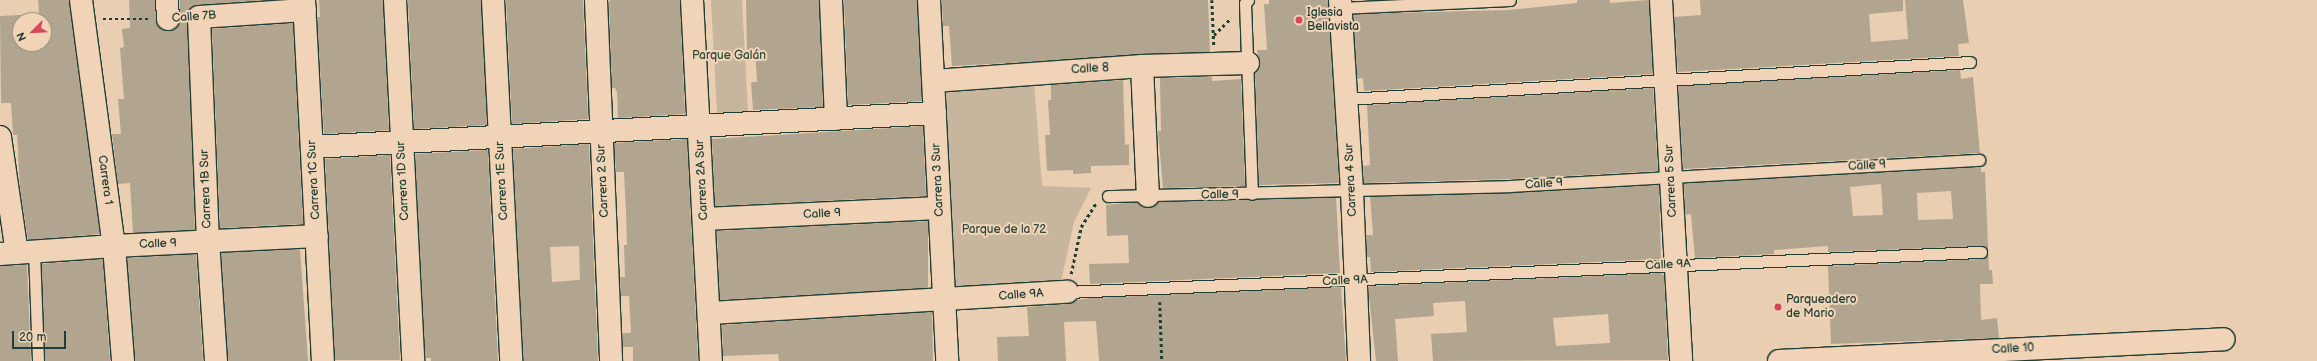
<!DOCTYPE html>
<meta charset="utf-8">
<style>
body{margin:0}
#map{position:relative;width:2317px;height:361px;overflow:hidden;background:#e9ceb2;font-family:"Balsamiq Sans",sans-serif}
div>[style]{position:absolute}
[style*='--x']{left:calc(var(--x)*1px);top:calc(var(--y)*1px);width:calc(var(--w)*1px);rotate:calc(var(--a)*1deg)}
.green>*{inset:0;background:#c7b69d}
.building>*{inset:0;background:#b1a58f}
.path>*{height:2.5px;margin-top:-1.25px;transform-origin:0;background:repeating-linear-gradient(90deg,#1f3d34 0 3px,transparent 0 6px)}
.roads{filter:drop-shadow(1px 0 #1f3d34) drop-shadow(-1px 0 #1f3d34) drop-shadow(0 1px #1f3d34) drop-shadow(0 -1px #1f3d34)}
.lane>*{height:11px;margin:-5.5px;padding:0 5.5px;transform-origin:5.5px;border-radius:5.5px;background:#f1d4b7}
.street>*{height:22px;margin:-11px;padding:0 11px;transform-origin:11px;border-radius:11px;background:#f1d4b7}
.secondary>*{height:22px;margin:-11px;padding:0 11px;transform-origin:11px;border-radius:11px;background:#f1d4b7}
.dots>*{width:11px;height:11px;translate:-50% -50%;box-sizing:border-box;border:2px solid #f1d4b7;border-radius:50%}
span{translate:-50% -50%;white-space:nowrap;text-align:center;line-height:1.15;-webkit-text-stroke:4px #f1d4b7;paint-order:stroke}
.poi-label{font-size:12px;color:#1f3d34}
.left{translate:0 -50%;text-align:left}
.street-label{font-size:12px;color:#1f3d34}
.park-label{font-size:12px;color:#30493e}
.north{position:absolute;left:12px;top:12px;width:40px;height:40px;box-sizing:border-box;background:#f1d4b7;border:1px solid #9d9883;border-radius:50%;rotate:246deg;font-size:11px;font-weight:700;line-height:16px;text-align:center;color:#1f3d34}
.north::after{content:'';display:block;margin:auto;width:14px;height:18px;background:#d1495b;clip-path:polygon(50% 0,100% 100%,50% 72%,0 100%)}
.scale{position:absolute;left:12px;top:331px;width:54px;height:18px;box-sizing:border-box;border:2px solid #1f3d34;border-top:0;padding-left:5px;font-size:12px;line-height:14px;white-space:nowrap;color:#1f3d34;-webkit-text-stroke:3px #f1d4b7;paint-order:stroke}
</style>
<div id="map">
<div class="green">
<i style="clip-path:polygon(711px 0,742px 0,748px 112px,717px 113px)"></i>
<i style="clip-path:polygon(1034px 82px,1042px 186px,1091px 188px,1074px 222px,1060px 286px,949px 291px,937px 88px)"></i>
</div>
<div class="building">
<i style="clip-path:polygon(evenodd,38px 0,69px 0,100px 234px,28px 240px,20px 188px,17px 135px,13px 135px,11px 103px,1px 103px,0 16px,39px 14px,38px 0,20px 20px,44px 20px,44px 44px,20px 44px,20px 20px)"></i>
<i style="clip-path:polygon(129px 0,155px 0,157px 25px,168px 31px,179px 24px,180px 0,267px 0,198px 5px,188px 12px,195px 230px,133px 233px,130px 183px,118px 184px,112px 134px,121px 134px,118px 99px,124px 99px,120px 48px,124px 47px,122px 29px,130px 28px)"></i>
<i style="clip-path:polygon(319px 0,383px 0,389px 130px,324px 134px,317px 17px,320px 17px)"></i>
<i style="clip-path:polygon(408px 0,481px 0,487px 125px,414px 129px)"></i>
<i style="clip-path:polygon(506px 0,583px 0,588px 119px,512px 124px)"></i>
<i style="clip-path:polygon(611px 0,680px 0,685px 114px,618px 118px,617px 92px,615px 88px,612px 88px,609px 1px)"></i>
<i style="clip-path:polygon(746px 0,819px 0,823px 107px,753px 110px,751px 82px,757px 82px,755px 49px,747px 50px)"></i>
<i style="clip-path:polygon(844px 0,917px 0,922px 101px,848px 105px)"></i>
<i style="clip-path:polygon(942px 0,1208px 0,1210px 52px,952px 66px,949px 26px,943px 26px)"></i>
<i style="clip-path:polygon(1269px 0,1328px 0,1339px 183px,1259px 185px,1255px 73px,1260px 63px,1257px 50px,1267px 50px,1264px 4px,1269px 4px)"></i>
<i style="clip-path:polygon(1577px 0,1610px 0,1610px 3px,1649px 0,1653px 74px,1364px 91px,1363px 78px,1357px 79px,1353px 14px,1508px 10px,1577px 3px)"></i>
<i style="clip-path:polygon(1700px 0,1903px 0,1903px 11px,1869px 14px,1871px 42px,1908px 39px,1905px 0,1963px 0,1969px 43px,1958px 44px,1959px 56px,1678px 72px,1674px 17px,1701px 15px)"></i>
<i style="clip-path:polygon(293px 23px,303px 224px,220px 228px,212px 29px)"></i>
<i style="clip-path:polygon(1960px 70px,1961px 79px,1973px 77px,1980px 153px,1683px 169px,1678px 86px)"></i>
<i style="clip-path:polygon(1212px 77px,1212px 81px,1241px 79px,1245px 186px,1163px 188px,1158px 131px,1161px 131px,1160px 78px)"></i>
<i style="clip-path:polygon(1123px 80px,1125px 145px,1129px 144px,1129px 165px,1091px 166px,1091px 173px,1073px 174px,1073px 170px,1047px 171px,1045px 135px,1050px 135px,1048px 100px,1051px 100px,1051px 85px)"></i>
<i style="clip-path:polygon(1653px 88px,1658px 171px,1510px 179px,1364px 183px,1363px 166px,1370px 165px,1367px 105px)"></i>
<i style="clip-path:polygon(923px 126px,926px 196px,715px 206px,712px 139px)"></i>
<i style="clip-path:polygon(687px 139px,698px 361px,633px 361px,633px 347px,623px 347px,622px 333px,631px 333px,629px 296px,621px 296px,620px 277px,625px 277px,624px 245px,627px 245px,626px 211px,624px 172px,616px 172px,614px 143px)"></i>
<i style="clip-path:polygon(evenodd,589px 144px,598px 361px,523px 361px,513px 149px,589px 144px,579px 246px,580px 280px,552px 282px,550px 247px,579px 246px)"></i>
<i style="clip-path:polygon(488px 150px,498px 361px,431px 361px,431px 358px,425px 358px,415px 154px)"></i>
<i style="clip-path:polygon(390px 155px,400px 360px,335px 360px,325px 159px)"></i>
<i style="clip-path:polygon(evenodd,1981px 167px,1981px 172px,1985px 172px,1989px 270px,1992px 270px,1993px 284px,1980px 284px,1981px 320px,1997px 318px,1999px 338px,1831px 344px,1828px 266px,1981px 259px,1988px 252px,1984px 246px,1828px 252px,1828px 246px,1774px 250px,1774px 254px,1695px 258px,1691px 214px,1685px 215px,1684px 183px,1981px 167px,1881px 184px,1883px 215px,1853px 216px,1850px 187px,1881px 184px,1981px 167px,1951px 191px,1953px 219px,1918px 220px,1917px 193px,1951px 191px)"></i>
<i style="clip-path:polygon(1659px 185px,1661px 259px,1371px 272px,1370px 257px,1367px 257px,1366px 235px,1373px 235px,1370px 196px,1510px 193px)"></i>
<i style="clip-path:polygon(1336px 197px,1340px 273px,1090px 284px,1089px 264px,1129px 263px,1128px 235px,1107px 236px,1106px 205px,1137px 202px,1148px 208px,1159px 202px)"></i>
<i style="clip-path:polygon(928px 221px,928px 288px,720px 300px,717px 231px)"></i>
<i style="clip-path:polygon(300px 249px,308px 361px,228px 361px,221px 253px)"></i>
<i style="clip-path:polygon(196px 254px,203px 361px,135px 361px,127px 258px)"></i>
<i style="clip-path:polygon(103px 259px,110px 361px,45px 361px,41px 264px)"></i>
<i style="clip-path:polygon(27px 265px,31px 361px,0 361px,0 266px)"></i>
<i style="clip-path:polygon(evenodd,1661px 273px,1664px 275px,1668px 360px,1433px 361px,1431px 334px,1467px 332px,1465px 301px,1433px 303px,1434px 316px,1395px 319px,1398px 361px,1376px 361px,1368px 287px,1373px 286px,1661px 273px,1608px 314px,1610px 343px,1556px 346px,1553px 318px,1608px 314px)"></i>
<i style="clip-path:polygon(1341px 287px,1346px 361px,1099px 361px,1096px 321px,1064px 322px,1066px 361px,998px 361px,997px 337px,1029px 336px,1027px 307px,1068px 304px,1076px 300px,1091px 298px)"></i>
<i style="clip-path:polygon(932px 312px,933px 361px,779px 361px,778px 354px,723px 356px,722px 325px)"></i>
</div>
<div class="path">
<i style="--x:1212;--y:0;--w:46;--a:87.5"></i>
<i style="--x:103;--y:19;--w:45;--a:0"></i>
<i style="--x:1214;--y:35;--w:24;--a:-45"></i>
<i style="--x:1071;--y:274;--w:48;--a:-78"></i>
<i style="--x:1081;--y:227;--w:28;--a:-58"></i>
<i style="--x:1160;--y:302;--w:59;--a:88.1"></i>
</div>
<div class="roads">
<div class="lane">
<i style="--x:1248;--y:0;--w:4;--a:135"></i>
<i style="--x:1245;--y:3;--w:191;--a:87.9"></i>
<i style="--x:1340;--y:8;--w:170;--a:-2.7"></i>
<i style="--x:1346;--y:99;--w:625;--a:-3.39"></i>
<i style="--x:1108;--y:196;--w:402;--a:-1.4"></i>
<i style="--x:1510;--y:186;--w:470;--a:-3.2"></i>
<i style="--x:34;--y:251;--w:110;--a:87.9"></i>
<i style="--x:1067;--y:292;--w:915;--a:-2.51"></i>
</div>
<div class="street">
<i style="--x:81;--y:0;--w:248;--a:82.4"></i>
<i style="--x:114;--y:246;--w:115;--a:85.5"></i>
<i style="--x:167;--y:0;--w:19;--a:87"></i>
<i style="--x:304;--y:0;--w:361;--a:87"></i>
<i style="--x:395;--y:0;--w:361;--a:87.1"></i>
<i style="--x:493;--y:0;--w:361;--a:87.1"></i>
<i style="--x:596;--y:0;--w:361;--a:87.6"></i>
<i style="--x:692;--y:0;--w:361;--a:87"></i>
<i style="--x:831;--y:0;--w:119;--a:87.6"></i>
<i style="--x:1340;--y:0;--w:191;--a:86.4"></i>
<i style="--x:1352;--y:191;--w:170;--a:87.6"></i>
<i style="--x:1661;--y:0;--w:362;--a:86.8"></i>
<i style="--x:1142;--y:66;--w:130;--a:87.4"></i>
<i style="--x:934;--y:81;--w:209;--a:-4.1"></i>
<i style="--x:1142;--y:66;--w:106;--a:-1.6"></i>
<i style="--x:0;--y:137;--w:117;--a:81.7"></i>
<i style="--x:312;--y:147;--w:624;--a:-3.12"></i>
<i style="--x:704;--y:219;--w:235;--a:-2.7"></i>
<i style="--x:0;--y:254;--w:114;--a:-4"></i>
<i style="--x:114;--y:246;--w:203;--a:-2.8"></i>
<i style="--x:709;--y:313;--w:359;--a:-3.4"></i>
<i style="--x:216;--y:361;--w:119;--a:-93.8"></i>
<i style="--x:208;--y:242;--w:225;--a:-92.3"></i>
<i style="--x:199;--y:17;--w:106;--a:-3.8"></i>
<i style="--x:1779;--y:361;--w:445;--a:-2.8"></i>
</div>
<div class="secondary">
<i style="--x:929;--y:0;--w:361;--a:87.1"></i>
</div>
</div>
<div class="dots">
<i style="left:1299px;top:20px;background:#d1495b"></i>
<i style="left:1778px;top:307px;background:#d1495b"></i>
</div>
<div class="poi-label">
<span class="left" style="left:1307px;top:20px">Iglesia<br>Bellavista</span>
<span class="left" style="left:1786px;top:307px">Parqueadero<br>de Mario</span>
</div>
<div class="street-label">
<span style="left:194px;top:17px;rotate:-4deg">Calle 7B</span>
<span style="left:1090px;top:69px;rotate:-4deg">Calle 8</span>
<span style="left:1867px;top:166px;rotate:-3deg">Calle 9</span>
<span style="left:105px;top:180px;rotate:82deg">Carrera 1</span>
<span style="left:314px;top:180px;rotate:-93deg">Carrera 1C Sur</span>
<span style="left:702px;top:180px;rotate:-93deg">Carrera 2A Sur</span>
<span style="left:938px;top:180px;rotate:-93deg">Carrera 3 Sur</span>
<span style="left:1351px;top:180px;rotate:-93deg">Carrera 4 Sur</span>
<span style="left:403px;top:181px;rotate:-93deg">Carrera 1D Sur</span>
<span style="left:502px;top:181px;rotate:-93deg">Carrera 1E Sur</span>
<span style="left:603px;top:181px;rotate:-93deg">Carrera 2 Sur</span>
<span style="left:1671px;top:181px;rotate:-93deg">Carrera 5 Sur</span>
<span style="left:1544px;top:184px;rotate:-4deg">Calle 9</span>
<span style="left:206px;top:189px;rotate:-92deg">Carrera 1B Sur</span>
<span style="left:1220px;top:195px;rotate:-1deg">Calle 9</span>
<span style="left:822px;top:214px;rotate:-3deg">Calle 9</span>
<span style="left:158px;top:244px;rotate:-2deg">Calle 9</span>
<span style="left:1668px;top:265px;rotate:-3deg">Calle 9A</span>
<span style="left:1345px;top:281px;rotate:-3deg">Calle 9A</span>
<span style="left:1021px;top:295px;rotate:-4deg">Calle 9A</span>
<span style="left:2013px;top:349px;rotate:-3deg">Calle 10</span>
</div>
<div class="park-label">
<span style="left:729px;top:56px">Parque Galán</span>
<span style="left:1004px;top:230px">Parque de la 72</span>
</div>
<div class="north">N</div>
<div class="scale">20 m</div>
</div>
